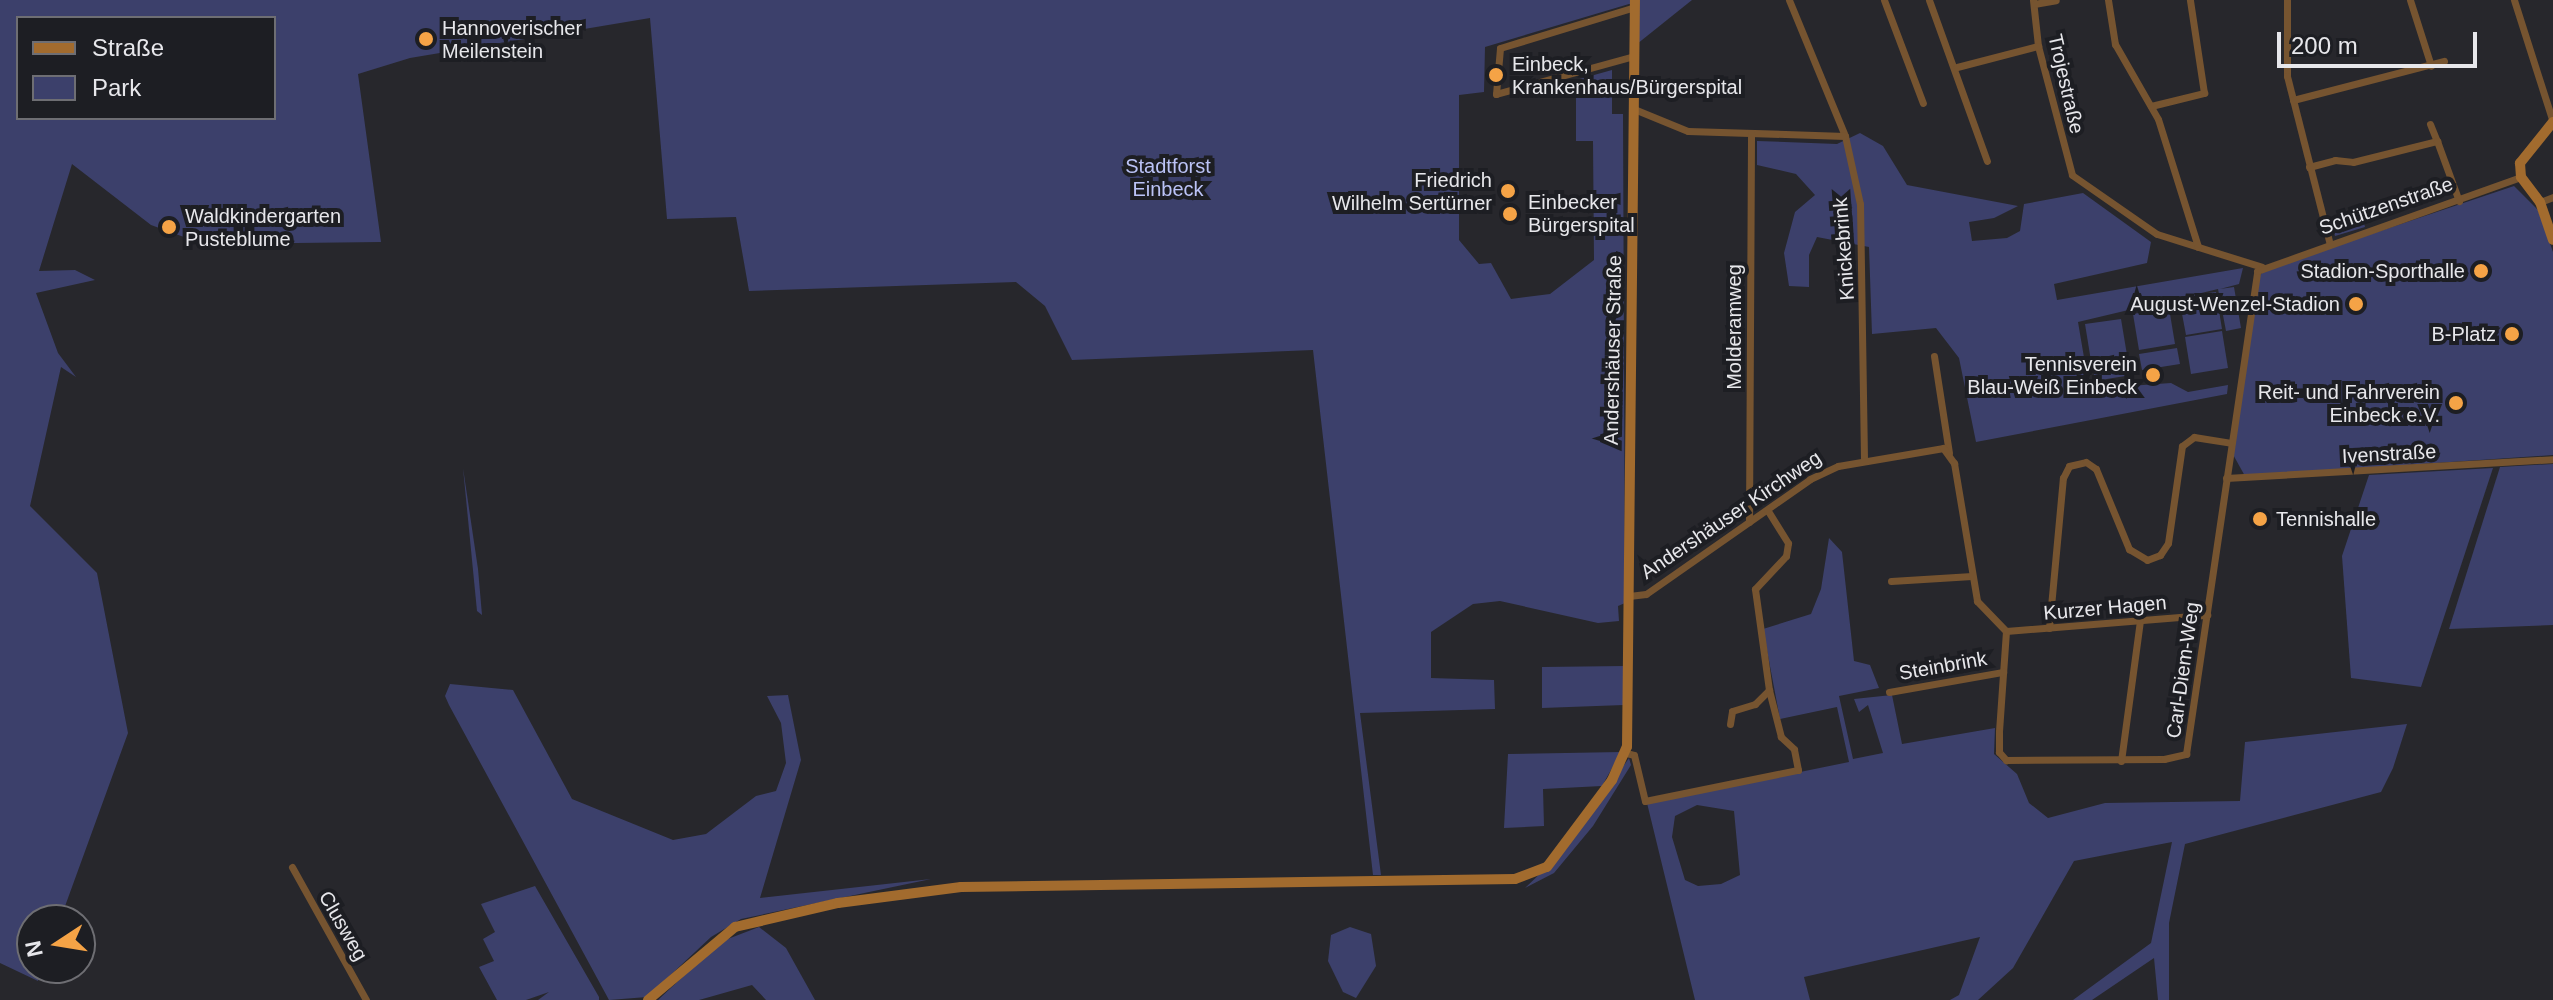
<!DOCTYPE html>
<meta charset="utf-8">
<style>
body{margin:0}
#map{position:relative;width:2553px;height:1000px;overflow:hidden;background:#27272c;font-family:Arial,sans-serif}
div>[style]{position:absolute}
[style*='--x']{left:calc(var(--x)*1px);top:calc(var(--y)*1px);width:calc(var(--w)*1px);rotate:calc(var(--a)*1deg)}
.green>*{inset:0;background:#3c406b}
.street>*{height:7px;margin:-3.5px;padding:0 3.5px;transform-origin:3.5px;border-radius:3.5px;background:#765430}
.secondary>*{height:10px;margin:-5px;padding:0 5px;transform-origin:5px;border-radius:5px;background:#a26b2e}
.dots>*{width:22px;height:22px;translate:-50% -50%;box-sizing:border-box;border:4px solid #1d1e23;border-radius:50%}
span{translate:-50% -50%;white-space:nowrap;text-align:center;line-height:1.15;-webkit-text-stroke:8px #1d1e23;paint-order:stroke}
.poi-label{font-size:20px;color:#e7e7eb}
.left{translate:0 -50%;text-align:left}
.right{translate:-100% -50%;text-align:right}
.street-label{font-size:20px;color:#e7e7eb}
.park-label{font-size:20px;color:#bbc3f6}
.legend{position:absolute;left:16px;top:16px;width:260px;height:104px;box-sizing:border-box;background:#1d1e23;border:2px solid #6e6e73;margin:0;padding:10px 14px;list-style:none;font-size:24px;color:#e7e7eb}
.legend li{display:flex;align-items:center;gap:16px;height:40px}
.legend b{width:40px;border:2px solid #6e6e73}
.north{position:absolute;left:16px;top:904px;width:80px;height:80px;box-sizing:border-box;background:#1d1e23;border:2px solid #6e6e73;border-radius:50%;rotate:258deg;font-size:22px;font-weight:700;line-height:32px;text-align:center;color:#e7e7eb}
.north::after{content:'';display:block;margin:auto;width:28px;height:36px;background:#f5a346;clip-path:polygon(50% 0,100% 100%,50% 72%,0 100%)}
.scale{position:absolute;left:2277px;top:32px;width:200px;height:36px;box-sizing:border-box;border:4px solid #e7e7eb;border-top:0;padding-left:10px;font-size:24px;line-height:28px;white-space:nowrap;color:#e7e7eb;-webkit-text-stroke:6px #1d1e23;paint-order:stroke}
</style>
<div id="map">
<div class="green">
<i style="clip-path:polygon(evenodd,0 0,1692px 0,1637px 44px,1638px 4px,1629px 4px,1485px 47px,1484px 92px,1459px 95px,1459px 240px,1479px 264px,1491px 263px,1511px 299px,1550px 294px,1594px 260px,1593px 141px,1576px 141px,1576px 80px,1612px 70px,1612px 114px,1623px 114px,1625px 603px,1618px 606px,1619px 621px,1598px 623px,1500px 601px,1473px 604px,1431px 632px,1431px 678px,1494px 680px,1495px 709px,1360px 713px,1381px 875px,1373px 875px,1313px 350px,1072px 360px,1045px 306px,1016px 282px,749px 291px,736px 217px,667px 219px,650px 18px,410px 58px,358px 74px,381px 242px,203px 244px,151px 225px,72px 164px,39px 271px,75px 270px,95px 280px,36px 293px,58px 353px,76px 377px,61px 367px,30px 506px,97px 573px,128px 733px,60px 920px,32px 920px,32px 968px,42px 968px,38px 981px,0 963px,0 0,18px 18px,274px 18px,274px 118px,18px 118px,18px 18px)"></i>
<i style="clip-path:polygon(1860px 133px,1883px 146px,1907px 185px,2018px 206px,1994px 218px,1969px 222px,1972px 241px,2007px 238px,2020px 231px,2024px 204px,2083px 193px,2151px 242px,2147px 263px,2054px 284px,2057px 300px,2243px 268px,2239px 284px,2220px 289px,2234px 287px,2241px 328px,2226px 331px,2218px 289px,2193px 295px,2216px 292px,2222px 329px,2186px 335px,2179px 298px,2078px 322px,2088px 381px,2101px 388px,2171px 383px,2188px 392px,2228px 385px,2227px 394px,1976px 442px,1959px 358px,1936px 328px,1872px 334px,1869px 247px,1817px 237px,1809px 255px,1809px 287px,1789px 286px,1784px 253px,1795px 212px,1815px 195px,1796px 174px,1757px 165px,1757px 141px,1837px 144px)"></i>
<i style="clip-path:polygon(2514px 186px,2538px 210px,2553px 252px,2553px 455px,2245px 476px,2231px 451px,2257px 280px,2264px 270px)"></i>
<i style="clip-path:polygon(2362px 214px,2365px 227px,2335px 236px,2332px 223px)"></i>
<i style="clip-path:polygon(2169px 308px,2175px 344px,2139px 350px,2133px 314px)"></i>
<i style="clip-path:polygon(2121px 319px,2127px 355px,2091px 361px,2085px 324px)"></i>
<i style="clip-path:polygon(2222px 331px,2228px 368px,2191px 374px,2185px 337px)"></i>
<i style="clip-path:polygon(2177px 348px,2180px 364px,2142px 370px,2139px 354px)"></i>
<i style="clip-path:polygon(2128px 357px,2131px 375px,2095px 381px,2092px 363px)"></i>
<i style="clip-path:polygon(2553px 464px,2553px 625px,2449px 629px,2500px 467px)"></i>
<i style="clip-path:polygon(463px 468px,478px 569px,482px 615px,477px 611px)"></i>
<i style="clip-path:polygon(2493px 468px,2421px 687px,2351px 678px,2342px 556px,2369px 475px)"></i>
<i style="clip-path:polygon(evenodd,1829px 538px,1842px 552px,1854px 661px,1870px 665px,1879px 688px,1839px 696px,1853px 759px,1883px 753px,1868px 705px,1859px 712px,1854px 699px,1892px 695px,1902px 744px,1995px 728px,1994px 754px,2017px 774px,2029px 803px,2048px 818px,2105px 803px,2240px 801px,2245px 742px,2407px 724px,2393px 768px,2381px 792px,2185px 844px,2169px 923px,2169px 1000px,2158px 1000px,2154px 958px,2092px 1000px,2073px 1000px,2151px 943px,2172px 842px,2074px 861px,2013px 968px,1978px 1000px,1950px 1000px,1959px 995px,1980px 937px,1804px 977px,1810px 1000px,1695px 1000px,1647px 803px,1849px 762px,1837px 707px,1780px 719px,1763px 629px,1811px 614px,1821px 589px,1829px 538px,1697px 805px,1734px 811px,1740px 875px,1721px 884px,1698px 886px,1685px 880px,1672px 837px,1675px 816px,1697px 805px)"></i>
<i style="clip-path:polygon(1625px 666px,1624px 705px,1542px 708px,1542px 667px)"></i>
<i style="clip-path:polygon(450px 684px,513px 690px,572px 799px,673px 840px,706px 834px,756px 796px,776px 791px,786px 763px,781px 723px,767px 696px,788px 695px,801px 760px,760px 898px,931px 879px,741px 919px,711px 937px,647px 997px,609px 1000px,449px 705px,445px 696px)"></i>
<i style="clip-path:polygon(1621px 752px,1602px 786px,1543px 789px,1544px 826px,1504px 828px,1508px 754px)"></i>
<i style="clip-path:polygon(1629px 758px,1631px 765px,1593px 826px,1554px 873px,1525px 888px,1566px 849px)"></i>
<i style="clip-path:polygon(535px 886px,599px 997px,599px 1000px,538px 1000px,549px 992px,526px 1000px,497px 1000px,479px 967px,494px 961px,483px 939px,495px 932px,481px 904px)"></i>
<i style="clip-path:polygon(759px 927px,786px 948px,815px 1000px,766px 1000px,752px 985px,699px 1000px,658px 1000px,720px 942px)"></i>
<i style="clip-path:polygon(1350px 927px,1371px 934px,1376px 966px,1356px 998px,1343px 992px,1328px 961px,1331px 935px)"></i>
</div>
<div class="street">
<i style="--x:1789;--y:0;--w:147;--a:67.6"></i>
<i style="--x:1845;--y:136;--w:70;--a:77.6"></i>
<i style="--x:1860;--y:204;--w:256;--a:89.1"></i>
<i style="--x:1884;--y:0;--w:110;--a:69.3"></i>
<i style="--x:1929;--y:0;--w:171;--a:70.2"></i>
<i style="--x:2033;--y:0;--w:46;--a:83.8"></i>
<i style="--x:2038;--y:46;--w:133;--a:75.2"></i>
<i style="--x:2072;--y:175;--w:103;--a:34.8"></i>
<i style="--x:2157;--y:234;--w:110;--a:17.4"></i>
<i style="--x:2108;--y:0;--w:45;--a:81"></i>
<i style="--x:2115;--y:44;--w:86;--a:60.2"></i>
<i style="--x:2158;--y:119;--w:134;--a:72.6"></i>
<i style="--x:2287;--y:0;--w:76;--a:90"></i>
<i style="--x:2287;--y:76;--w:174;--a:75.7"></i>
<i style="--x:2410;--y:0;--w:69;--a:72.3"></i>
<i style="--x:2514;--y:0;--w:128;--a:72.3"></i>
<i style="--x:2034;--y:4;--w:22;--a:-10"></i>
<i style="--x:1634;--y:56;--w:143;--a:164.6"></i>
<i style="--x:1496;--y:94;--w:46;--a:-85"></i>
<i style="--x:1500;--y:48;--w:141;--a:-16.9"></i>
<i style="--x:1957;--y:67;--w:84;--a:-14.5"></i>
<i style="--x:2293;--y:100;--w:156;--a:-14.5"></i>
<i style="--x:2151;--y:106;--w:55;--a:-13.8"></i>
<i style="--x:2204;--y:93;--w:94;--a:-98.6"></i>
<i style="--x:1634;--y:109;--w:58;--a:22.2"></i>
<i style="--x:1688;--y:131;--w:157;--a:1.8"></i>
<i style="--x:2430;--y:124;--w:18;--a:68"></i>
<i style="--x:2309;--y:167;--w:27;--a:-15"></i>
<i style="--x:2335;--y:160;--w:18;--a:6"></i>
<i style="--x:2353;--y:162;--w:87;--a:-14"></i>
<i style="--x:2437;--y:141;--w:64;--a:69.9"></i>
<i style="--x:2540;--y:202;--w:14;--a:-21"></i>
<i style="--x:1934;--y:356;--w:98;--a:81.2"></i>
<i style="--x:2226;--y:478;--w:328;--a:-3.3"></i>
<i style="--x:1749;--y:522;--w:389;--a:-89.7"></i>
<i style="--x:1891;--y:581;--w:81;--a:-3.5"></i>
<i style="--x:1629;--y:596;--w:17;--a:-7"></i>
<i style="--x:1646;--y:594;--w:200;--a:-35"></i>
<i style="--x:1810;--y:479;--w:31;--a:-25"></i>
<i style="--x:1838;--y:466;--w:107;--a:-9.7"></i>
<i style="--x:1943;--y:448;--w:19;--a:54"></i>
<i style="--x:1954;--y:463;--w:140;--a:80.5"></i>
<i style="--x:1977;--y:601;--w:42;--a:46"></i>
<i style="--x:2049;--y:628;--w:151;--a:-84.7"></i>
<i style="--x:2063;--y:478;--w:13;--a:-63"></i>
<i style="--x:2069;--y:466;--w:17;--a:-13"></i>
<i style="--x:2086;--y:462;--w:12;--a:35"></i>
<i style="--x:2096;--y:469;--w:87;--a:67.6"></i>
<i style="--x:2129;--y:549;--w:21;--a:31"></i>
<i style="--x:2147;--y:560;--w:14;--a:-21"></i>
<i style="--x:2160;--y:555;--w:14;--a:-56"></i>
<i style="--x:2168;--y:543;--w:98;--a:-81.8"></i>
<i style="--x:2182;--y:446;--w:15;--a:-37"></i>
<i style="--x:2194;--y:437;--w:36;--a:9"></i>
<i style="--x:2006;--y:631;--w:101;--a:94"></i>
<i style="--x:1999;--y:732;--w:20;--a:90"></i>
<i style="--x:1999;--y:752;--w:11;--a:49"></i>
<i style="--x:2006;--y:760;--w:158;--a:-0.4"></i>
<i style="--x:2164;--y:759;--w:23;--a:-13"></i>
<i style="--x:2186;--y:754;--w:488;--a:-81.6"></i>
<i style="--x:2257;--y:271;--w:280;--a:-19.6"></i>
<i style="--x:2006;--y:631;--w:202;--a:-4.6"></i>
<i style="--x:1889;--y:692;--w:116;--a:-10"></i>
<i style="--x:1730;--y:724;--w:13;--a:-81"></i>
<i style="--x:1732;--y:711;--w:24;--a:-17"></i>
<i style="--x:1755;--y:704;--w:20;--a:-45"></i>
<i style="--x:1769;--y:690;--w:102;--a:-97.9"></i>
<i style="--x:1755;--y:589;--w:45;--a:-46.8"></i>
<i style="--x:1786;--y:556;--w:13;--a:-81"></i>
<i style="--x:1788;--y:543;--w:39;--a:-122"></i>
<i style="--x:1626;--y:753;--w:8;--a:14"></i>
<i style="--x:1634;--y:755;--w:47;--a:76.6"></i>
<i style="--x:1645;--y:801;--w:156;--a:-11.5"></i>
<i style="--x:1798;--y:770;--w:21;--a:-101"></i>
<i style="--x:1794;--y:749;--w:18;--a:-137"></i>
<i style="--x:1781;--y:737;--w:49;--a:-104.3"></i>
<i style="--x:2121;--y:761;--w:141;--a:-82.3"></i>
<i style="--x:292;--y:867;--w:152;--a:60.9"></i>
</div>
<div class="secondary">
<i style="--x:2553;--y:122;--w:53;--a:128.8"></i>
<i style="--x:2520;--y:163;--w:14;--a:86"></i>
<i style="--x:2521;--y:177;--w:31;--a:53"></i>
<i style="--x:2540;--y:202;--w:40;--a:71.1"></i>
<i style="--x:648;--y:1000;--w:114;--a:-40"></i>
<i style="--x:735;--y:927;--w:106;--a:-13.1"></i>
<i style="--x:838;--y:903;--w:124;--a:-7.4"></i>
<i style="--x:961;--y:887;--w:554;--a:-0.83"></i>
<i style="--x:1515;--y:879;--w:34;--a:-21"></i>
<i style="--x:1547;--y:867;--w:109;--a:-53.2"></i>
<i style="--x:1612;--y:780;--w:36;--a:-66"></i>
<i style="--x:1627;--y:747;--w:747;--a:-89.39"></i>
</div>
<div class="dots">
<i style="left:426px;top:39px;background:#f5a346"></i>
<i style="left:1496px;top:75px;background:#f5a346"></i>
<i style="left:1508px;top:191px;background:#f5a346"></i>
<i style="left:1510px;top:214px;background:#f5a346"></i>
<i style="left:169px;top:227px;background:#f5a346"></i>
<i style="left:2481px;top:271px;background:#f5a346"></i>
<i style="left:2356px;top:304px;background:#f5a346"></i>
<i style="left:2512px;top:334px;background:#f5a346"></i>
<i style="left:2153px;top:375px;background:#f5a346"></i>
<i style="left:2456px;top:403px;background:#f5a346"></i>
<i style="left:2260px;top:519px;background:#f5a346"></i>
</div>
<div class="poi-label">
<span class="left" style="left:442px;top:40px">Hannoverischer<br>Meilenstein</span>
<span class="left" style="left:1512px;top:76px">Einbeck,<br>Krankenhaus/Bürgerspital</span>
<span class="right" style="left:1492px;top:192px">Friedrich<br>Wilhelm Sertürner</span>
<span class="left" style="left:1528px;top:214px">Einbecker<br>Bürgerspital</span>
<span class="left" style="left:185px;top:228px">Waldkindergarten<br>Pusteblume</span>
<span class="right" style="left:2465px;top:271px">Stadion-Sporthalle</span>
<span class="right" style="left:2340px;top:304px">August-Wenzel-Stadion</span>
<span class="right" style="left:2496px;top:334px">B-Platz</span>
<span class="right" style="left:2137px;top:376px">Tennisverein<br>Blau-Weiß Einbeck</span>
<span class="right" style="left:2440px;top:404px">Reit- und Fahrverein<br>Einbeck e.V.</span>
<span class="left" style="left:2276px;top:519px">Tennishalle</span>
</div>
<div class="street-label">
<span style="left:2066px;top:84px;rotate:77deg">Trojestraße</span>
<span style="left:2386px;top:206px;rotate:-19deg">Schützenstraße</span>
<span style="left:1844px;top:249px;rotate:-94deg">Knickebrink</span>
<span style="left:1734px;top:327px;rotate:-90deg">Molderamweg</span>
<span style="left:1613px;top:350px;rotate:-89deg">Andershäuser Straße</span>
<span style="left:2389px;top:454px;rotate:-3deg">Ivenstraße</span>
<span style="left:1731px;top:515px;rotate:-34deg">Andershäuser Kirchweg</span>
<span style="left:2105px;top:608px;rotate:-5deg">Kurzer Hagen</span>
<span style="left:1943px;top:666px;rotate:-10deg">Steinbrink</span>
<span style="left:2183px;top:670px;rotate:-82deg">Carl-Diem-Weg</span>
<span style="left:343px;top:926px;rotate:60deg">Clusweg</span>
</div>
<div class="park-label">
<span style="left:1168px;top:178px">Stadtforst<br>Einbeck</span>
</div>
<ul class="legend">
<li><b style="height:10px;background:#a26b2e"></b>Straße</li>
<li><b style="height:22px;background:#3c406b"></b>Park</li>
</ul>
<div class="north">N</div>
<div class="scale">200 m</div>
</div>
